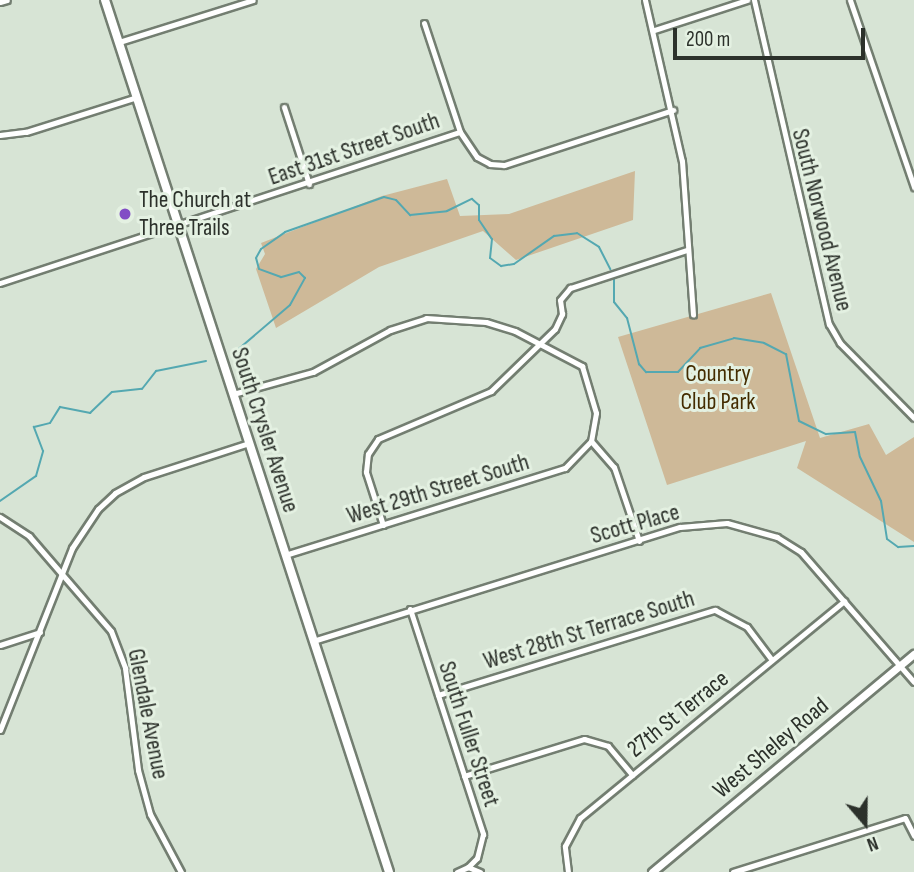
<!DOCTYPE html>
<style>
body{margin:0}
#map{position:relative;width:914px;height:872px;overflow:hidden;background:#d7e4d5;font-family:"Sofia Sans Condensed",sans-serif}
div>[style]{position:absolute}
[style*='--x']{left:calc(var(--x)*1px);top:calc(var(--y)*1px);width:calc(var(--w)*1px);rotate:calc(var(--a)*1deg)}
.green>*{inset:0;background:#ceb998}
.stream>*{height:2px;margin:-1px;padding:0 1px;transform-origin:1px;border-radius:1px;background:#54a8b1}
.roads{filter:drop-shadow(2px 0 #737e71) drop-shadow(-2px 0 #737e71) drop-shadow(0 2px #737e71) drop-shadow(0 -2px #737e71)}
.minor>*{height:5px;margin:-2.5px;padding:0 2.5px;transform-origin:2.5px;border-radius:2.5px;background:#fff}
.tertiary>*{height:7px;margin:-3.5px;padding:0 3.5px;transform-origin:3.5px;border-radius:3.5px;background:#fff}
.secondary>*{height:8px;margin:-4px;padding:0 4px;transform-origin:4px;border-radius:4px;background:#fff}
.dots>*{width:19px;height:19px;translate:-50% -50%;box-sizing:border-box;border:4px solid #e4f1e2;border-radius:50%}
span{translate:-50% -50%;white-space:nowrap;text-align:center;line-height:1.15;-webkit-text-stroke:6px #e4f1e2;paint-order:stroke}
.street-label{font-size:24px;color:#2c312b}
.poi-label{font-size:24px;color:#2c312b}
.left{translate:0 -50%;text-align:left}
.park-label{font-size:24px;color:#442c00}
.north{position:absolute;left:830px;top:788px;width:70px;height:70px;-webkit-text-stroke:5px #e4f1e2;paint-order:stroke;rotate:160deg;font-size:19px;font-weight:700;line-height:28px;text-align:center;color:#2c312b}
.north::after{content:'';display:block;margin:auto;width:24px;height:32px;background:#2c312b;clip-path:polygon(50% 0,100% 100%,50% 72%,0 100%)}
.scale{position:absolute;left:673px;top:28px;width:192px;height:32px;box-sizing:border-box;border:4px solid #2c312b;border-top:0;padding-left:9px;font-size:21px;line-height:24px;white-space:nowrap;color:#2c312b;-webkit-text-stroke:5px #e4f1e2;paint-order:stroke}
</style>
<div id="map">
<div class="green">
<i style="clip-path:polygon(635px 171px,633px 220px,516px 260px,483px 231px,379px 267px,276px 328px,256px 269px,265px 254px,261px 243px,382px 196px,447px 179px,460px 216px,509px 214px)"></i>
<i style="clip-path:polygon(771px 293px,820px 438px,869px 424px,886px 455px,914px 437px,914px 542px,797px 468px,806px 441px,667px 485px,618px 337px)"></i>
</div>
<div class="stream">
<i style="--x:614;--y:277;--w:25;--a:90"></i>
<i style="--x:614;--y:302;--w:21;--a:51"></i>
<i style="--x:627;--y:318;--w:48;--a:75.4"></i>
<i style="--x:639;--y:364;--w:11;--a:49"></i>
<i style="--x:646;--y:372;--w:32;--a:0"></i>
<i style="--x:678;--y:372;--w:33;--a:-47"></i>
<i style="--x:700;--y:348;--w:35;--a:-16"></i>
<i style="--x:734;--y:338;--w:30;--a:9"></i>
<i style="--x:764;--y:343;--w:25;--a:27"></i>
<i style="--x:786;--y:354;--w:68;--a:79"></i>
<i style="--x:799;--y:421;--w:30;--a:26"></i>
<i style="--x:826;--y:434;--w:29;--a:-4"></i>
<i style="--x:855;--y:432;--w:25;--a:79"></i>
<i style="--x:860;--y:457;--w:49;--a:64.5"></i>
<i style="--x:881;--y:501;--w:38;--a:81"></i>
<i style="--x:887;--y:539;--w:14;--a:36"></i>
<i style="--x:898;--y:547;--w:16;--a:-4"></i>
<i style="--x:235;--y:352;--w:72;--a:-40.5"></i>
<i style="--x:290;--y:305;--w:31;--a:-61"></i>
<i style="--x:305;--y:278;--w:8;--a:-135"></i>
<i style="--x:299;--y:272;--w:19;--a:164"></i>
<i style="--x:281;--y:277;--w:23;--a:-160"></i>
<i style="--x:259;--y:269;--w:11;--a:-105"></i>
<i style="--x:256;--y:258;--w:10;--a:-61"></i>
<i style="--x:261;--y:249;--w:29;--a:-35"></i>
<i style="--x:285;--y:232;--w:105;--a:-19.5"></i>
<i style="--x:384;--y:197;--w:12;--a:14"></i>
<i style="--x:396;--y:200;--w:21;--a:47"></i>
<i style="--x:410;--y:215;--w:37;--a:-6"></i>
<i style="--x:447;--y:211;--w:28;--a:-26"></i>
<i style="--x:472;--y:199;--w:9;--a:41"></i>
<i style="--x:479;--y:205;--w:15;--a:90"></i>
<i style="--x:479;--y:220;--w:23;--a:56"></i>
<i style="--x:492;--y:239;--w:19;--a:96"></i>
<i style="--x:490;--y:258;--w:14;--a:36"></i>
<i style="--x:501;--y:266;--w:13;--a:-9"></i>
<i style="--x:514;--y:264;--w:49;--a:-35"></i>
<i style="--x:554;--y:236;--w:23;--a:-7"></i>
<i style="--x:577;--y:233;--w:26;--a:32"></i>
<i style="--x:599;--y:247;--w:25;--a:63"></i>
<i style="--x:0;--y:501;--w:44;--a:-34.8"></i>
<i style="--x:36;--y:476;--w:26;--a:-74"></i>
<i style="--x:43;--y:451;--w:26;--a:-111"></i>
<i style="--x:34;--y:427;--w:16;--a:-14"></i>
<i style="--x:50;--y:423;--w:19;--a:-58"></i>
<i style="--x:60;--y:407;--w:31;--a:11"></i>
<i style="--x:90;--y:413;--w:30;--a:-44"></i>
<i style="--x:112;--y:392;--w:30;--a:-6"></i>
<i style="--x:142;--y:389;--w:23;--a:-52"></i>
<i style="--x:156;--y:371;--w:51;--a:-11.3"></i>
</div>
<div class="roads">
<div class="minor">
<i style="--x:645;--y:0;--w:165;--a:77.1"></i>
<i style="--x:682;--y:161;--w:154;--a:85.9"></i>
<i style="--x:754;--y:0;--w:333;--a:77"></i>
<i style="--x:829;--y:324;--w:22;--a:60"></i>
<i style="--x:840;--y:343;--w:105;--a:45.4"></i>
<i style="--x:850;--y:0;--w:198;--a:71.1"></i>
<i style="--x:0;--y:2;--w:7;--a:-16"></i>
<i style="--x:424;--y:23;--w:115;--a:71.7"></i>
<i style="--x:460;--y:132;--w:30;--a:56"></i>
<i style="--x:477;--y:157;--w:15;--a:28"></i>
<i style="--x:490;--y:164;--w:14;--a:4"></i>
<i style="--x:504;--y:165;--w:178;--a:-18"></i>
<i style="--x:654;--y:30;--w:98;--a:-17.9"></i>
<i style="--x:119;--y:42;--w:140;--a:-17.4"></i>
<i style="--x:284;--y:107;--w:81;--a:72"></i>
<i style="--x:0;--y:135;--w:26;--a:-7"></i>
<i style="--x:26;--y:132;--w:116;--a:-17.5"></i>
<i style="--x:0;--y:283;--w:484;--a:-18.2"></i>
<i style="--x:233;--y:394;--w:83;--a:-15.4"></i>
<i style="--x:313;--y:372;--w:88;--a:-28.6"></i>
<i style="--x:390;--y:330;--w:38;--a:-18"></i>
<i style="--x:426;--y:318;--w:60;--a:3.8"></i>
<i style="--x:486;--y:322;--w:30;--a:17"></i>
<i style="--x:515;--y:331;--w:76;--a:27.6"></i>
<i style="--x:582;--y:366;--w:49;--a:73.4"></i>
<i style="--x:596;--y:413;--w:28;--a:100"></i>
<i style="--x:591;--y:441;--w:35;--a:49"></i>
<i style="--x:614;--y:467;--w:78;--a:71.3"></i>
<i style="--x:0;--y:517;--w:35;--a:33"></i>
<i style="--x:29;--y:536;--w:125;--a:49.2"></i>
<i style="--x:111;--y:631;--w:40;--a:69"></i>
<i style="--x:125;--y:668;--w:103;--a:82.7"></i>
<i style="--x:138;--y:770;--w:46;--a:74.7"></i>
<i style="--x:150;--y:814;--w:66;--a:61.9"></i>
<i style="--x:383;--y:525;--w:56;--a:-107.8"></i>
<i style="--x:366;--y:472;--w:18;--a:-84"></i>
<i style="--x:368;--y:454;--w:18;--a:-56"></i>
<i style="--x:378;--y:439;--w:123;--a:-23"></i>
<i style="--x:491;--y:391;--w:89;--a:-44.1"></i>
<i style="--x:555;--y:329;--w:17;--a:-65"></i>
<i style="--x:562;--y:314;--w:14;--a:-98"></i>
<i style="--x:560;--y:300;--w:16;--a:-50"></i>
<i style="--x:570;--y:288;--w:123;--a:-18"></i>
<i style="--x:285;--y:555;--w:293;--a:-17.3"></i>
<i style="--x:565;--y:468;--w:37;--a:-46"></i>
<i style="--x:410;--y:609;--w:237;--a:72"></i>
<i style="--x:483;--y:834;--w:25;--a:104"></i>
<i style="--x:477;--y:858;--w:13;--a:135"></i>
<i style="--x:313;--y:641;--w:384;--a:-17.3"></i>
<i style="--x:680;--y:527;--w:47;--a:-4.9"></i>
<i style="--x:727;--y:523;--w:52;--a:15.6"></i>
<i style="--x:777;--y:537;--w:28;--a:32"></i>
<i style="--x:801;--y:552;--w:172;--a:49"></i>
<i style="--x:0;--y:645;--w:42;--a:-18"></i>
<i style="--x:438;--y:695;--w:290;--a:-17.1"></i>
<i style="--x:715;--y:610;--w:36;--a:28"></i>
<i style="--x:747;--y:627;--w:41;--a:52.9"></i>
<i style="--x:0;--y:730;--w:196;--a:-68.4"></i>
<i style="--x:72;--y:548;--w:47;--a:-56.3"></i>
<i style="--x:98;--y:509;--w:23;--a:-43"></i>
<i style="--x:115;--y:493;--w:33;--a:-29"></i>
<i style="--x:144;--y:477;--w:110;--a:-17.9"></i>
<i style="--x:464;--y:776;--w:126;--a:-17.1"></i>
<i style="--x:584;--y:739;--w:25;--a:16"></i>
<i style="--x:608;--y:746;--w:38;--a:50"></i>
<i style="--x:457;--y:872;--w:12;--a:-24"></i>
<i style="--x:468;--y:867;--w:13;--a:23"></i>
<i style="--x:568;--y:872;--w:26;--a:-97"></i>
<i style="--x:565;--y:846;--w:32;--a:-62"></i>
<i style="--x:580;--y:818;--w:342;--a:-39.4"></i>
<i style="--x:733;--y:872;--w:180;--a:-17.4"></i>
<i style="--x:905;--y:818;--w:20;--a:63"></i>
</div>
<div class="tertiary">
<i style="--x:652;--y:872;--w:341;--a:-39.8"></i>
</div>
<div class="secondary">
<i style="--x:105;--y:0;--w:917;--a:71.96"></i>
</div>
</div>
<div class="dots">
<i style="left:125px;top:214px;background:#824ec5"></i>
</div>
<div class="street-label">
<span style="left:354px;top:149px;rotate:-19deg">East 31st Street South</span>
<span style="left:822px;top:220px;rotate:76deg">South Norwood Avenue</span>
<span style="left:265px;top:430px;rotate:72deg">South Crysler Avenue</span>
<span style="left:438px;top:489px;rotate:-17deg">West 29th Street South</span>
<span style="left:635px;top:524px;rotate:-16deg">Scott Place</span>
<span style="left:589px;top:630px;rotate:-17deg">West 28th St Terrace South</span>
<span style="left:148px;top:714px;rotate:79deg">Glendale Avenue</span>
<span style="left:678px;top:714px;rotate:-39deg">27th St Terrace</span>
<span style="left:469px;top:734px;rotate:72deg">South Fuller Street</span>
<span style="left:771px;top:748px;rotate:-40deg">West Sheley Road</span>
</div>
<div class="poi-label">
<span class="left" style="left:139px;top:214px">The Church at<br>Three Trails</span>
</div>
<div class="park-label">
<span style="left:718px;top:388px">Country<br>Club Park</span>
</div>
<div class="north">N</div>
<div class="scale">200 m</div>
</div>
